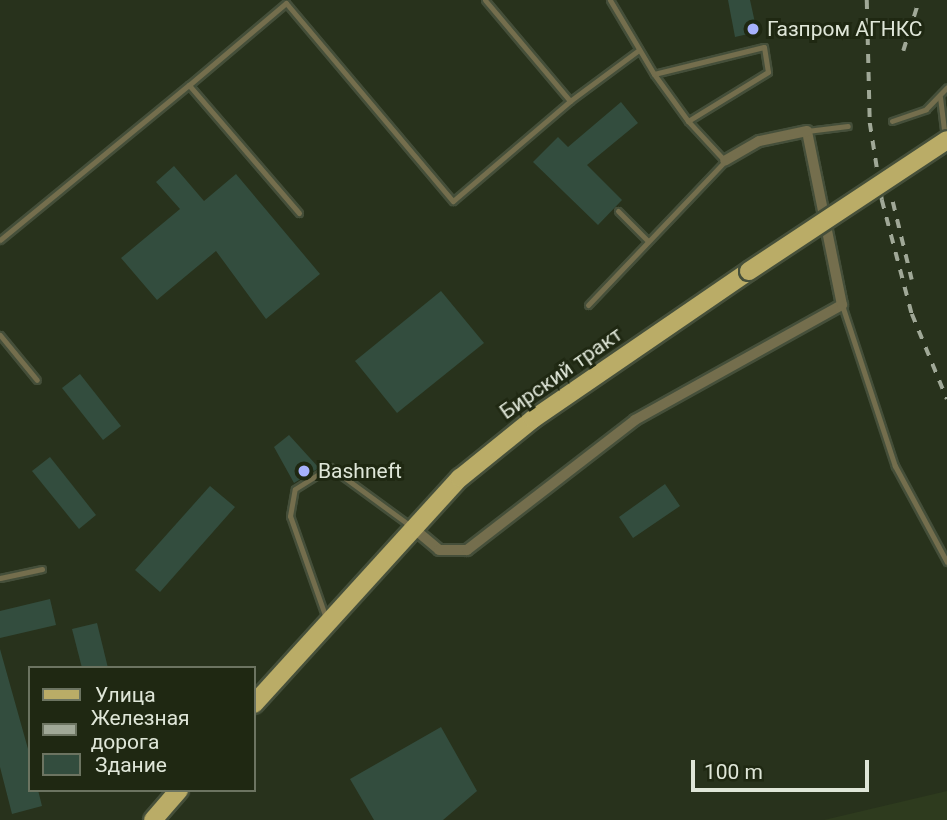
<!DOCTYPE html>
<meta charset="utf-8">
<style>
body{margin:0}
#map{position:relative;width:947px;height:820px;overflow:hidden;background:#28321c;font-family:Roboto,sans-serif}
div>[style]{position:absolute}
[style*='--x']{left:calc(var(--x)*1px);top:calc(var(--y)*1px);width:calc(var(--w)*1px);rotate:calc(var(--a)*1deg)}
.built>*{inset:0;background:#2e3b1e}
.building>*{inset:0;background:#334d3e}
.roads{filter:drop-shadow(2px 0 #454f3a) drop-shadow(-2px 0 #454f3a) drop-shadow(0 2px #454f3a) drop-shadow(0 -2px #454f3a)}
.lane>*{height:5px;margin:-2.5px;padding:0 2.5px;transform-origin:2.5px;border-radius:2.5px;background:#746e4d}
.street>*{height:10px;margin:-5px;padding:0 5px;transform-origin:5px;border-radius:5px;background:#746e4d}
.primary>*{height:18px;margin:-9px;padding:0 9px;transform-origin:9px;border-radius:9px;background:#baac67}
.rail>*{height:3.5px;margin-top:-1.75px;transform-origin:0;background:repeating-linear-gradient(90deg,#a0a897 0 9px,transparent 0 18px)}
.bridges{filter:drop-shadow(2px 0 #454f3a) drop-shadow(-2px 0 #454f3a) drop-shadow(0 2px #454f3a) drop-shadow(0 -2px #454f3a)}
.primary-bridge>*{height:18px;margin:-9px;padding:0 9px;transform-origin:9px;border-radius:9px;background:#baac67}
.dots>*{width:19px;height:19px;translate:-50% -50%;box-sizing:border-box;border:4px solid #1f2812;border-radius:50%}
span{translate:-50% -50%;white-space:nowrap;text-align:center;line-height:1.15;-webkit-text-stroke:6px #1f2812;paint-order:stroke}
.poi-label{font-size:21px;color:#dfe6d8}
.left{translate:0 -50%;text-align:left}
.street-label{font-size:21px;color:#dfe6d8}
.legend{position:absolute;left:28px;top:666px;width:228px;height:126px;box-sizing:border-box;background:#1f2812;border:2px solid #6c7461;margin:0;padding:9px 12px;list-style:none;font-size:21px;color:#dfe6d8}
.legend li{display:flex;align-items:center;gap:14px;height:35px}
.legend b{width:35px;border:2px solid #6c7461}
.scale{position:absolute;left:691px;top:760px;width:178px;height:32px;box-sizing:border-box;border:4px solid #dfe6d8;border-top:0;padding-left:9px;font-size:21px;line-height:24px;white-space:nowrap;color:#dfe6d8;-webkit-text-stroke:5px #1f2812;paint-order:stroke}
</style>
<div id="map">
<div class="built">
<i style="clip-path:polygon(947px 791px,947px 820px,824px 820px)"></i>
</div>
<div class="building">
<i style="clip-path:polygon(728px 0,750px 0,757px 32px,735px 37px)"></i>
<i style="clip-path:polygon(621px 102px,638px 123px,587px 165px,622px 200px,598px 225px,533px 162px,558px 137px,568px 147px)"></i>
<i style="clip-path:polygon(174px 166px,204px 201px,236px 174px,320px 274px,266px 319px,216px 251px,157px 300px,121px 258px,180px 209px,156px 182px)"></i>
<i style="clip-path:polygon(441px 291px,484px 343px,397px 413px,355px 361px)"></i>
<i style="clip-path:polygon(80px 374px,121px 426px,103px 440px,62px 388px)"></i>
<i style="clip-path:polygon(289px 435px,319px 468px,294px 483px,274px 447px)"></i>
<i style="clip-path:polygon(50px 457px,96px 515px,79px 529px,32px 471px)"></i>
<i style="clip-path:polygon(665px 484px,680px 506px,633px 538px,619px 517px)"></i>
<i style="clip-path:polygon(210px 486px,235px 507px,160px 592px,135px 570px)"></i>
<i style="clip-path:polygon(50px 599px,56px 625px,0 638px,0 611px)"></i>
<i style="clip-path:polygon(97px 623px,108px 668px,82px 668px,72px 629px)"></i>
<i style="clip-path:polygon(0 649px,30px 756px,30px 790px,38px 790px,42px 806px,12px 814px,0 767px)"></i>
<i style="clip-path:polygon(441px 727px,477px 791px,443px 820px,374px 820px,350px 779px)"></i>
</div>
<div class="roads">
<div class="lane">
<i style="--x:485;--y:0;--w:132;--a:49.9"></i>
<i style="--x:570;--y:101;--w:86;--a:-36.5"></i>
<i style="--x:610;--y:0;--w:86;--a:59.3"></i>
<i style="--x:940;--y:97;--w:41;--a:83"></i>
<i style="--x:892;--y:121;--w:36;--a:-19"></i>
<i style="--x:926;--y:109;--w:30;--a:-46"></i>
<i style="--x:807;--y:131;--w:41;--a:-7"></i>
<i style="--x:618;--y:211;--w:42;--a:45"></i>
<i style="--x:299;--y:213;--w:169;--a:-130.7"></i>
<i style="--x:189;--y:85;--w:127;--a:-40.2"></i>
<i style="--x:286;--y:3;--w:259;--a:49.9"></i>
<i style="--x:453;--y:201;--w:154;--a:-40.5"></i>
<i style="--x:0;--y:240;--w:244;--a:-39.4"></i>
<i style="--x:588;--y:305;--w:199;--a:-46.4"></i>
<i style="--x:725;--y:161;--w:54;--a:-132.8"></i>
<i style="--x:688;--y:121;--w:58;--a:-125.9"></i>
<i style="--x:654;--y:74;--w:113;--a:-13.8"></i>
<i style="--x:764;--y:47;--w:25;--a:81"></i>
<i style="--x:768;--y:72;--w:94;--a:148.5"></i>
<i style="--x:842;--y:305;--w:169;--a:71.8"></i>
<i style="--x:895;--y:466;--w:109;--a:61.6"></i>
<i style="--x:0;--y:335;--w:58;--a:50.6"></i>
<i style="--x:0;--y:578;--w:43;--a:-12.1"></i>
<i style="--x:326;--y:618;--w:108;--a:-109.4"></i>
<i style="--x:290;--y:516;--w:27;--a:-80"></i>
<i style="--x:295;--y:489;--w:41;--a:-32.2"></i>
<i style="--x:330;--y:467;--w:102;--a:36.2"></i>
</div>
<div class="street">
<i style="--x:412;--y:527;--w:35;--a:40"></i>
<i style="--x:439;--y:550;--w:28;--a:0"></i>
<i style="--x:467;--y:550;--w:212;--a:-37.7"></i>
<i style="--x:635;--y:420;--w:237;--a:-29.1"></i>
<i style="--x:842;--y:305;--w:177;--a:-101.4"></i>
<i style="--x:807;--y:131;--w:49;--a:168.2"></i>
<i style="--x:759;--y:141;--w:39;--a:150"></i>
</div>
<div class="primary">
<i style="--x:254;--y:704;--w:306;--a:-47.7"></i>
<i style="--x:460;--y:478;--w:94;--a:-38.9"></i>
<i style="--x:533;--y:419;--w:262;--a:-34.4"></i>
<i style="--x:153;--y:820;--w:40;--a:-49"></i>
</div>
</div>
<div class="rail">
<i style="--x:867;--y:0;--w:123;--a:88.6"></i>
<i style="--x:870;--y:123;--w:78;--a:81.1"></i>
<i style="--x:882;--y:200;--w:118;--a:75.3"></i>
<i style="--x:912;--y:314;--w:92;--a:67.6"></i>
<i style="--x:903;--y:51;--w:53;--a:-72.6"></i>
<i style="--x:893;--y:202;--w:80;--a:76.3"></i>
</div>
<div class="bridges">
<div class="primary-bridge">
<i style="--x:749;--y:271;--w:237;--a:-33.5"></i>
</div>
</div>
<div class="dots">
<i style="left:753px;top:29px;background:#a7b1fc"></i>
<i style="left:304px;top:471px;background:#a7b1fc"></i>
</div>
<div class="poi-label">
<span class="left" style="left:767px;top:29px">Газпром АГНКС</span>
<span class="left" style="left:318px;top:471px">Bashneft</span>
</div>
<div class="street-label">
<span style="left:561px;top:373px;rotate:-35deg">Бирский тракт</span>
</div>
<ul class="legend">
<li><b style="height:9px;background:#baac67"></b>Улица</li>
<li><b style="height:9px;background:#a0a897"></b>Железная дорога</li>
<li><b style="height:19px;background:#334d3e"></b>Здание</li>
</ul>
<div class="scale">100 m</div>
</div>
